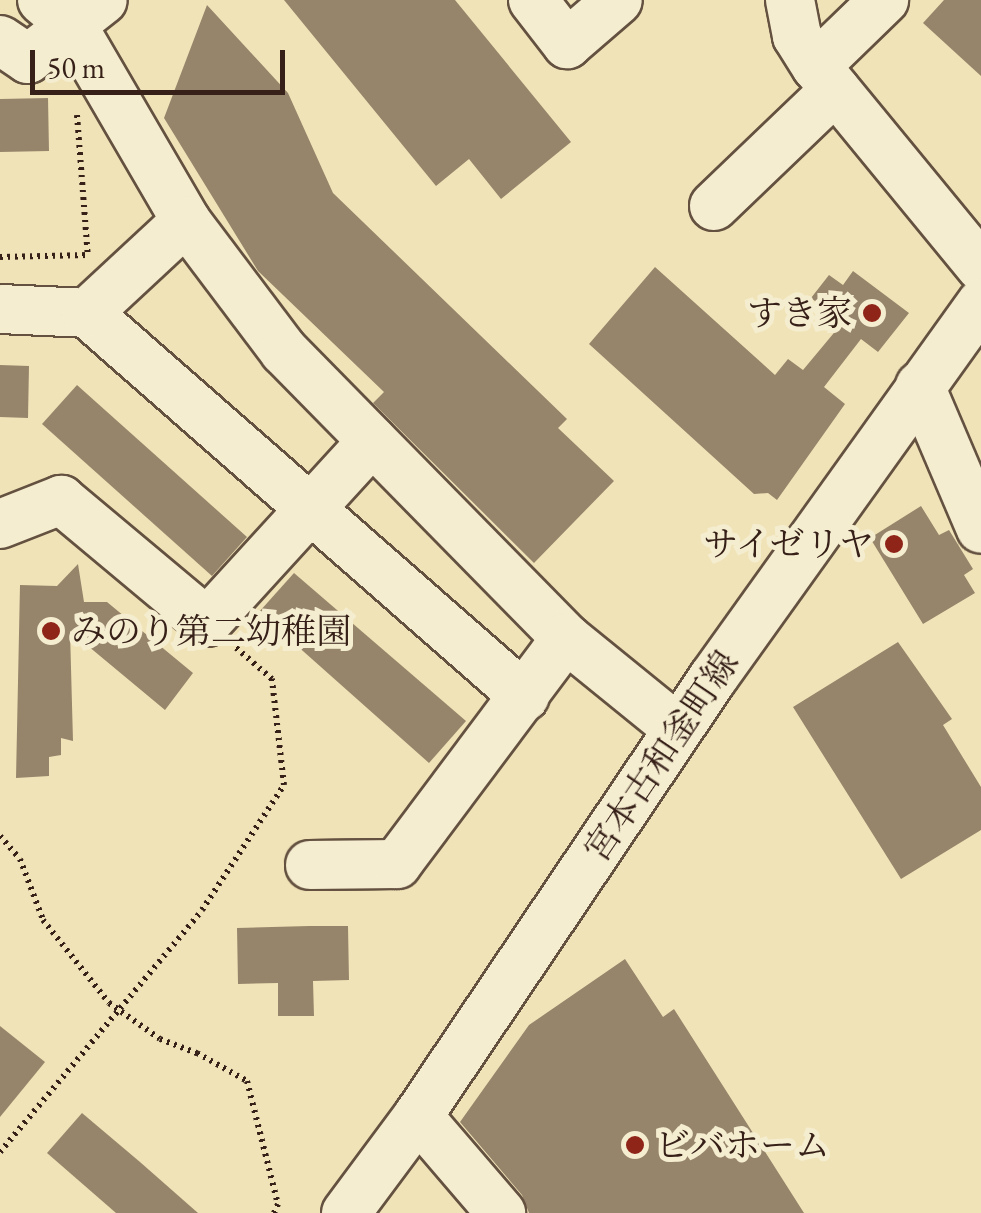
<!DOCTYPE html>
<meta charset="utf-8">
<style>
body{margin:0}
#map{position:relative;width:981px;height:1213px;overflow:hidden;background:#f0e3b7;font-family:"EB Garamond","Noto Serif JP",serif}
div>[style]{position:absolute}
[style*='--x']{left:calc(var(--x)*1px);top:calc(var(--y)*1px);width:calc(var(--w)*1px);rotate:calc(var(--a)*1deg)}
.building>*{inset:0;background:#97856b}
.path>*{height:6px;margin-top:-3px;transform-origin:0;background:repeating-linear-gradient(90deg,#362018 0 2.5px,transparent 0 7.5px)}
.roads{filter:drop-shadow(2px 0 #645140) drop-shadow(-2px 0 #645140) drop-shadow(0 2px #645140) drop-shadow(0 -2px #645140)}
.minor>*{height:48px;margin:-24px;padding:0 24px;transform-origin:24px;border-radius:24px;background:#f5edd0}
.dots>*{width:28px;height:28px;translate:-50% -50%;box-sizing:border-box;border:5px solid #f5edd0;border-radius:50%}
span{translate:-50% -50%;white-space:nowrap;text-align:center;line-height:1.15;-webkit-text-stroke:10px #f5edd0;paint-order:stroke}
.poi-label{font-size:35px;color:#362018}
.right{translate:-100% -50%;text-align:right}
.left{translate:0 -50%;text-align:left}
.street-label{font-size:35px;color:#362018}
.scale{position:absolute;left:30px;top:50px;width:255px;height:45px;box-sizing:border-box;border:5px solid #362018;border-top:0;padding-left:12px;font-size:30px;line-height:35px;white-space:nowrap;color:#362018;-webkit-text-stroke:8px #f5edd0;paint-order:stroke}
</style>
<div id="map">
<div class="building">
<i style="clip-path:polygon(284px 0,455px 0,571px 142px,501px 199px,469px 159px,436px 186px)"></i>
<i style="clip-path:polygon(944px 0,981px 0,981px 76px,923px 23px)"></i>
<i style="clip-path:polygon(207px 5px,288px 93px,333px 193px,567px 419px,558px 428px,614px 481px,534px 563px,373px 403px,384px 392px,258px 271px,164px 118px)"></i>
<i style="clip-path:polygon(48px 98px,49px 151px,0 152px,0 99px)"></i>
<i style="clip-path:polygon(655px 267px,775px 375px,788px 359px,803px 370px,843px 322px,811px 298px,829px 275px,843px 285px,853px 271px,909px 313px,878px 352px,861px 339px,824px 387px,845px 404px,777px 500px,768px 493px,754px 494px,589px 344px)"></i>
<i style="clip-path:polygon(0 365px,29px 366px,28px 418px,0 417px)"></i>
<i style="clip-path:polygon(77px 385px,247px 537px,212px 576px,42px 424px)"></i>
<i style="clip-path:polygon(921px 506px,939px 535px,949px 530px,973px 569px,964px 575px,975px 593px,923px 624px,870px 538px)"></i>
<i style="clip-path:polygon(78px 564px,84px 602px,107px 602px,193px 673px,165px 710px,70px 631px,73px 741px,61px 738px,61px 755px,49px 757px,49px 776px,16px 778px,20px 585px,57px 586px)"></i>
<i style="clip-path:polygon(294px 573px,466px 721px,429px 763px,259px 612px)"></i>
<i style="clip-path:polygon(898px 642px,952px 719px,943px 725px,981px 787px,981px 830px,901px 879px,793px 707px)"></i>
<i style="clip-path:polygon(309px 926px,348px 926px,349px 980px,313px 981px,314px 1016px,278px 1016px,278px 983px,238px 984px,237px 928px)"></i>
<i style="clip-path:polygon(625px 959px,663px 1017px,674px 1009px,804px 1213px,529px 1213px,522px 1195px,460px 1122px,529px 1025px)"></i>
<i style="clip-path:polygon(0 1026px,45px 1062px,0 1117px)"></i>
<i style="clip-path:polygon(82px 1113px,140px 1162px,198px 1213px,116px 1213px,47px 1153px)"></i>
</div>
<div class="path">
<i style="--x:77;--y:115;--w:142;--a:85.6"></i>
<i style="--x:0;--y:257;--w:88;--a:-1.3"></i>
<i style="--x:0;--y:836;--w:30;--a:49"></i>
<i style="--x:20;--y:859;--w:65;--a:69.3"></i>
<i style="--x:43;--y:920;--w:106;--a:51.5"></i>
<i style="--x:109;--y:1003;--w:62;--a:35.2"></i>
<i style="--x:160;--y:1039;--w:40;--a:21"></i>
<i style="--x:197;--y:1053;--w:57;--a:29.2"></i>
<i style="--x:247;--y:1081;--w:127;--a:75.9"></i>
<i style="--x:278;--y:1204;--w:10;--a:114"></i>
<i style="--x:0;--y:1152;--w:315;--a:-50.1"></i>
<i style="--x:202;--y:910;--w:149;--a:-56.7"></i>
<i style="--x:284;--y:785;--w:107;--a:-96.5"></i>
<i style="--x:272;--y:679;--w:50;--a:-139"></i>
</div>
<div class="roads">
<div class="minor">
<i style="--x:42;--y:0;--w:39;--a:40"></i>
<i style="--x:72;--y:25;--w:227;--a:59.8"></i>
<i style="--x:186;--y:221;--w:163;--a:53"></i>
<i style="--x:284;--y:351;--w:402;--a:45.5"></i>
<i style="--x:566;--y:638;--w:144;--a:39.1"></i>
<i style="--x:533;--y:0;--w:56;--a:52.3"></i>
<i style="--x:567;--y:44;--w:67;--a:-40.8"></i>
<i style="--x:790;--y:0;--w:37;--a:79"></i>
<i style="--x:797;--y:36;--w:36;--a:58"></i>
<i style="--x:816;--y:66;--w:260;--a:50.6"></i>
<i style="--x:0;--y:40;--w:34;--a:34"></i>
<i style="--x:28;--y:59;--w:95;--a:-38.2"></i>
<i style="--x:816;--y:66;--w:95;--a:-44.1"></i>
<i style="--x:714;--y:206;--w:168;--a:-43.8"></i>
<i style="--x:0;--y:309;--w:87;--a:2.6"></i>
<i style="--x:87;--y:313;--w:582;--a:41.24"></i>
<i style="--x:87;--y:313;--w:135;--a:-42.9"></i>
<i style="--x:920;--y:386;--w:155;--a:66.9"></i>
<i style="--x:0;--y:524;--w:66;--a:-21.5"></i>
<i style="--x:61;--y:500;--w:190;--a:39.9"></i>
<i style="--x:207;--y:622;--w:245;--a:-47.6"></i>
<i style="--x:310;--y:865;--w:87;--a:-0.7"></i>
<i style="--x:397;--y:864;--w:282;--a:-53.2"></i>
<i style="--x:418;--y:1116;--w:128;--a:49.4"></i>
<i style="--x:346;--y:1213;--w:121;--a:-53.4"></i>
<i style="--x:418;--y:1116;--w:528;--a:-56.04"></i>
<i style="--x:713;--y:678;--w:461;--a:-54.4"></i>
</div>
</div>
<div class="dots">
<i style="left:872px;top:313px;background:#8f2418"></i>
<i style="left:894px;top:544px;background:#8f2418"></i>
<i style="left:51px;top:631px;background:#8f2418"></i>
<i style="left:635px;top:1145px;background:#8f2418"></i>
</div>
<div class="poi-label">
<span class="right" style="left:852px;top:313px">すき家</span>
<span class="right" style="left:874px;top:544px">サイゼリヤ</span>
<span class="left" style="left:71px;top:631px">みのり第二幼稚園</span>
<span class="left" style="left:655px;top:1145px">ビバホーム</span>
</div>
<div class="street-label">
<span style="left:661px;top:756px;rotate:-56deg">宮本古和釜町線</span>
</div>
<div class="scale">50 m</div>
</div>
